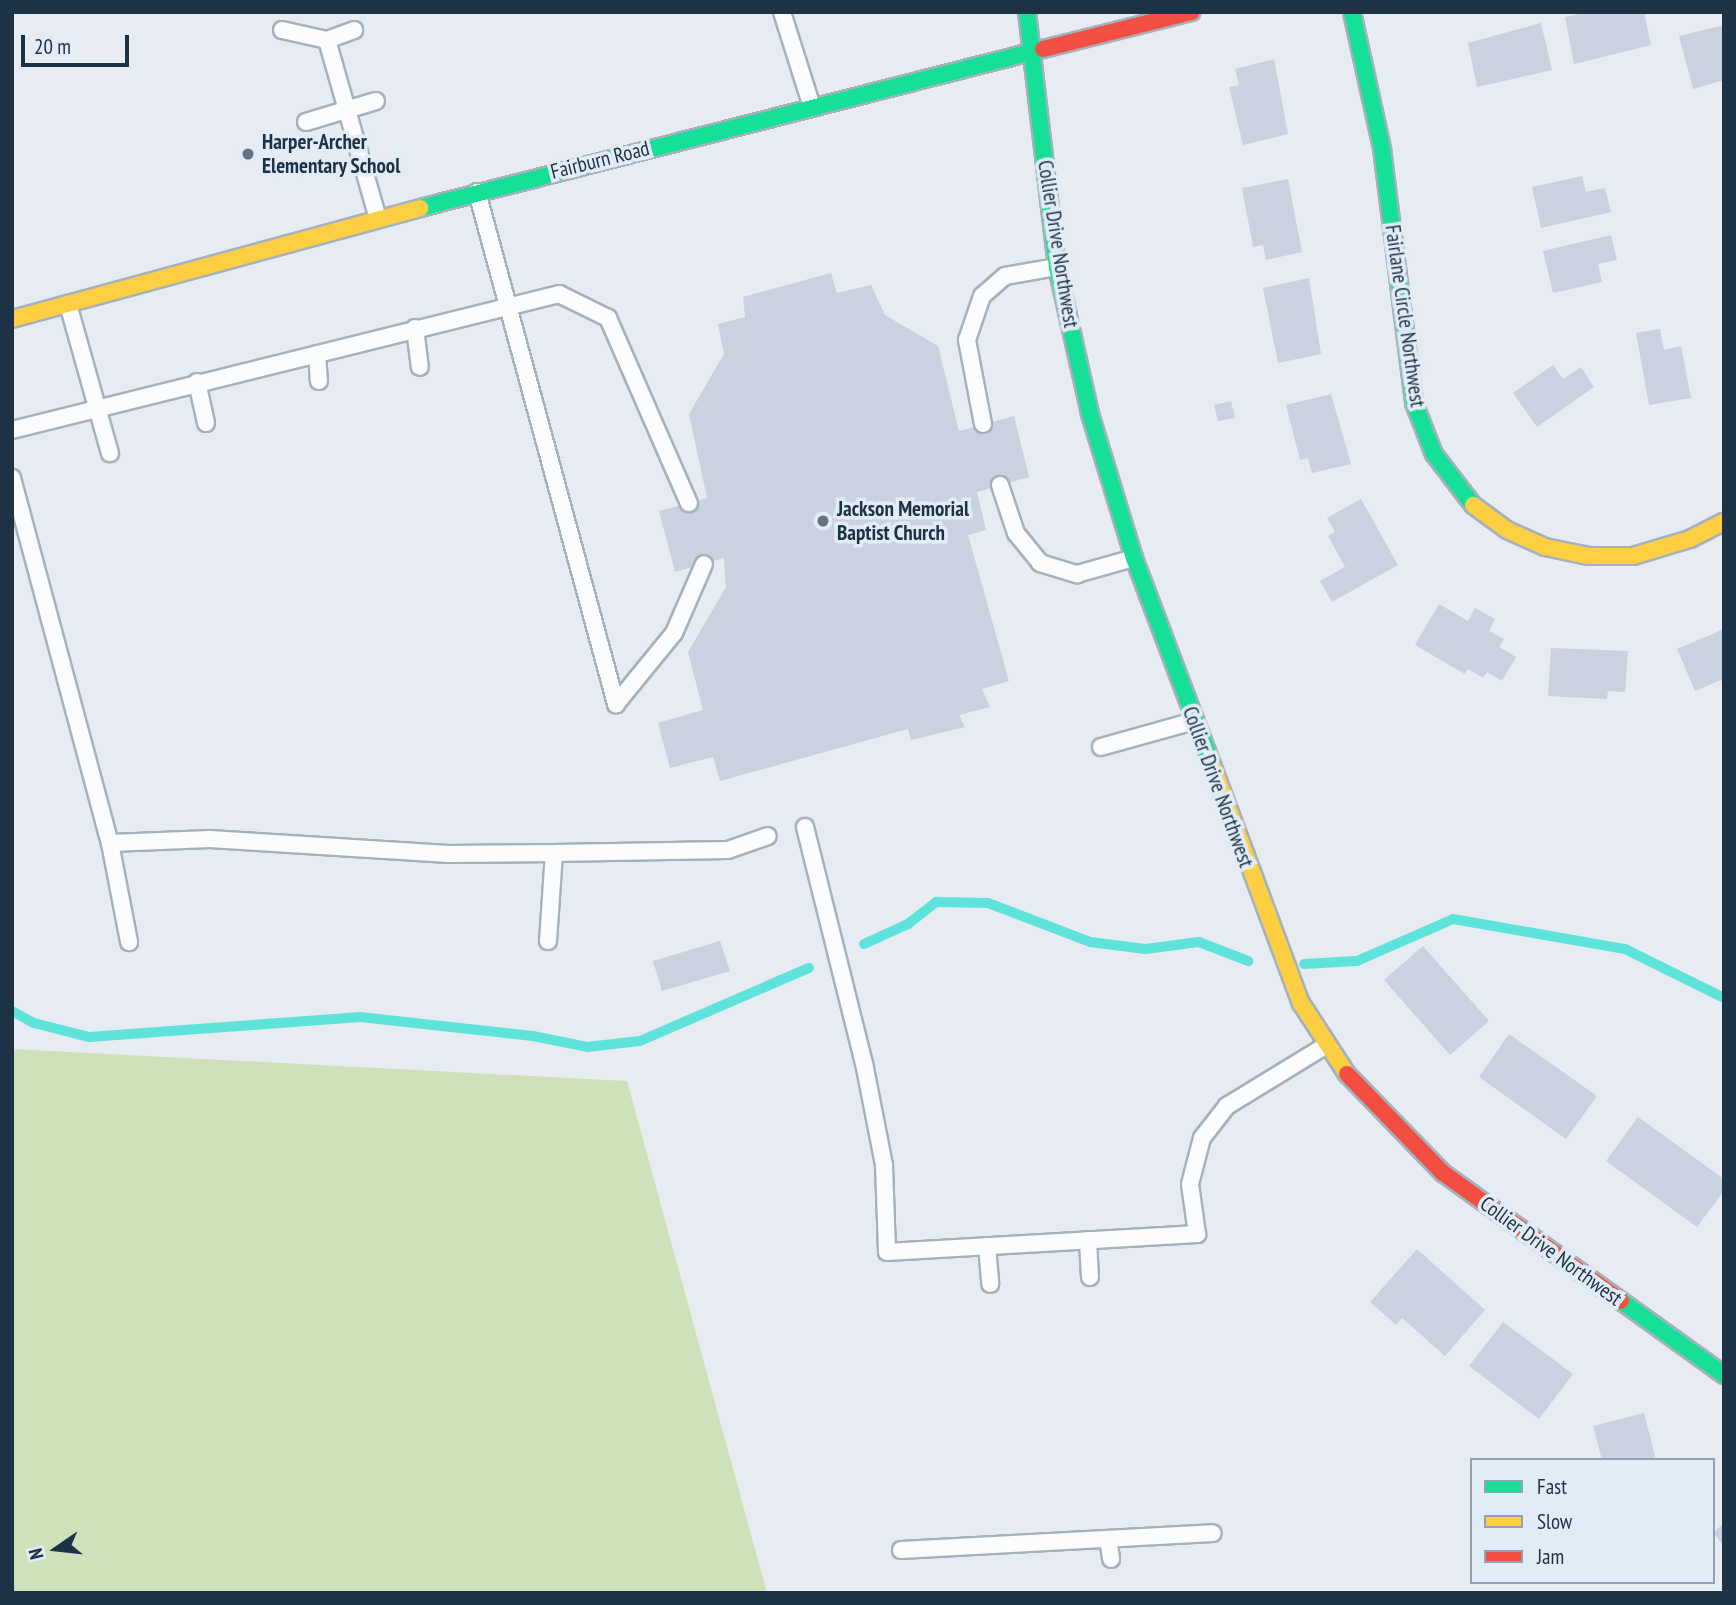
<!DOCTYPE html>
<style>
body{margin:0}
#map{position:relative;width:1736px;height:1605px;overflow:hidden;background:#e7ecf2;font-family:"PT Sans Narrow",sans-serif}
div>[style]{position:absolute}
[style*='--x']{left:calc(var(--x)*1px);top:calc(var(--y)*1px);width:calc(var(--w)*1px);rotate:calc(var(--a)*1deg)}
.green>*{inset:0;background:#cee1ba}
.stream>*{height:10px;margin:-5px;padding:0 5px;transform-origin:5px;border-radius:5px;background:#5ee3db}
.building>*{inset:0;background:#cad1df}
.roads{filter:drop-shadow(2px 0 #a5b1bc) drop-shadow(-2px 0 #a5b1bc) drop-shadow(0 2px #a5b1bc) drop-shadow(0 -2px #a5b1bc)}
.lane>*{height:16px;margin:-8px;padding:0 8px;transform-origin:8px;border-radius:8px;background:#fbfcfd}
.fast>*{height:16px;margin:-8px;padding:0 8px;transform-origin:8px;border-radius:8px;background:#16e098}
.slow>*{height:16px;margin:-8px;padding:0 8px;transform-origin:8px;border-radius:8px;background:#ffcf43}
.jam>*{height:16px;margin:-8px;padding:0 8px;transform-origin:8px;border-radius:8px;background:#f24e42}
.dots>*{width:19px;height:19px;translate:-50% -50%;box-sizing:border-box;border:4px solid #e2ecf6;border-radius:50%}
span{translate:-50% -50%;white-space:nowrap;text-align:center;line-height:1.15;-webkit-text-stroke:7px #e2ecf6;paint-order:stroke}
.poi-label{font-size:21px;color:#1d3244;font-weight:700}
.left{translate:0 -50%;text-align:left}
.street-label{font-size:21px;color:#1d3244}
.frame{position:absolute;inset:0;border:14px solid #1d3244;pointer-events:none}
.legend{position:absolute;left:1470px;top:1458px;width:245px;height:126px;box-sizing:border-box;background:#e2ecf6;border:2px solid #93a2af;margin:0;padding:9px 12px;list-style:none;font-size:21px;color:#1d3244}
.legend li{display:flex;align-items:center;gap:14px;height:35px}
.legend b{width:35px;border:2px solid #93a2af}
.north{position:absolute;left:21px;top:1514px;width:70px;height:70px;-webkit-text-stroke:5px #e2ecf6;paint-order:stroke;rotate:256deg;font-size:19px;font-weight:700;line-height:28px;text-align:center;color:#1d3244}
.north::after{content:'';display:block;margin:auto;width:24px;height:32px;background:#1d3244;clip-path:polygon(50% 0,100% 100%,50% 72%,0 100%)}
.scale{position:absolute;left:21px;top:35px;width:108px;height:32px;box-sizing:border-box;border:4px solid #1d3244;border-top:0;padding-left:9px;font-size:21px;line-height:24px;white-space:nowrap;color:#1d3244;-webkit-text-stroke:5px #e2ecf6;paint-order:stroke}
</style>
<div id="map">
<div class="green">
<i style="clip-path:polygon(12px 1049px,627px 1081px,767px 1593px,12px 1593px)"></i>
</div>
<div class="stream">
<i style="--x:864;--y:944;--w:48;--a:-24.4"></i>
<i style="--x:908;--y:924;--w:36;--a:-38"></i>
<i style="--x:936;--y:902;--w:52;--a:1.1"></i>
<i style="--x:988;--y:903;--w:109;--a:20.9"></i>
<i style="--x:1090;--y:942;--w:56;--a:7.1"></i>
<i style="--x:1146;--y:949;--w:53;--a:-7.5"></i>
<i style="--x:1199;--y:942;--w:53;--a:21.2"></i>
<i style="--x:1304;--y:964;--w:53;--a:-3.2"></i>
<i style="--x:1357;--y:961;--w:105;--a:-23.6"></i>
<i style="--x:1453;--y:919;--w:175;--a:9.9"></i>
<i style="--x:1625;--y:949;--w:110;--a:26.3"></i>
<i style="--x:12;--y:1011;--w:25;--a:29"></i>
<i style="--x:34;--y:1023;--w:57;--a:14.3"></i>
<i style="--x:89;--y:1037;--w:272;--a:-4.2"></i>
<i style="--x:360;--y:1017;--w:174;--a:6.3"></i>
<i style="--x:533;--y:1036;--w:55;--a:11.5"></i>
<i style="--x:587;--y:1047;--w:53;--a:-6.5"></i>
<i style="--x:640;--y:1041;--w:184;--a:-23.4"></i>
</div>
<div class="building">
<i style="clip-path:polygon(1588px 12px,1644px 12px,1651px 45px,1574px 64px,1565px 17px)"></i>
<i style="clip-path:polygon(1541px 23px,1552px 70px,1477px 87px,1468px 43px)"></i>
<i style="clip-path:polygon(1724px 25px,1724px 80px,1693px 89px,1679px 36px)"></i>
<i style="clip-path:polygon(1274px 59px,1288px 134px,1243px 145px,1229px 87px,1239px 85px,1235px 69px)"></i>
<i style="clip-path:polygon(1582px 176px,1586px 192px,1605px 188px,1611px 212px,1541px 228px,1532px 187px)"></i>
<i style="clip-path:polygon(1288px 179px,1302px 252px,1266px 260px,1263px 245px,1253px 247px,1242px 188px)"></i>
<i style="clip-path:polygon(1611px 235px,1617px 260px,1598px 264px,1602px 282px,1553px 293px,1543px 251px)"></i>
<i style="clip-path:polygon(831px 273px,837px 293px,871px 285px,885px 315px,938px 346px,959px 431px,1014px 416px,1029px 477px,977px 492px,986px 530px,968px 535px,1009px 681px,982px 689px,990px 707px,959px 715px,965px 727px,911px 740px,908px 729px,720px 781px,713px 757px,670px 768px,658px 723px,703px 710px,688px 652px,726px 587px,724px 558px,675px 572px,659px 511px,707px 498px,689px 414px,724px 354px,718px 324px,745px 317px,743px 297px)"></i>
<i style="clip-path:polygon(1309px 278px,1321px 354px,1278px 363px,1263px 288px)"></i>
<i style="clip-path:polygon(1660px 329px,1664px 350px,1681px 346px,1691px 398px,1649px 405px,1636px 333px)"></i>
<i style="clip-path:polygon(1553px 365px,1563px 379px,1581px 367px,1594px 387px,1537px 427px,1513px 393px)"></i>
<i style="clip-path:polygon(1331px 394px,1351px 464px,1312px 473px,1308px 458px,1300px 460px,1286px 405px)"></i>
<i style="clip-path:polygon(1231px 401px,1235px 418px,1218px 421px,1214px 405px)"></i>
<i style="clip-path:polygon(1361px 499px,1398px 565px,1332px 602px,1320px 581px,1345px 567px,1328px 536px,1335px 532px,1327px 518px)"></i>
<i style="clip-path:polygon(1439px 604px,1468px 621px,1475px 608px,1495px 619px,1489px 631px,1504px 639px,1499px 647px,1516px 657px,1502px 681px,1487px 672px,1483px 678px,1468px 669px,1465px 674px,1415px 645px)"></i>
<i style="clip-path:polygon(1724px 629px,1724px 686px,1721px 680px,1695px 691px,1677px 649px)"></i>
<i style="clip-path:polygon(1551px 648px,1628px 651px,1625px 692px,1608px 691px,1607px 699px,1548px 696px)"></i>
<i style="clip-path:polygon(720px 941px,730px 971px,662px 991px,653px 961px)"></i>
<i style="clip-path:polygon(1423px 946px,1489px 1021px,1450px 1055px,1384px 980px)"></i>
<i style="clip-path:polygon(1509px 1034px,1597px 1096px,1566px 1139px,1479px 1077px)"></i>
<i style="clip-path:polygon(1638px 1117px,1724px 1179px,1724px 1191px,1697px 1227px,1606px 1161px)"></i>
<i style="clip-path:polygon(1417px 1249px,1485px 1310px,1445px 1356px,1402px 1318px,1396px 1325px,1370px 1302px)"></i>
<i style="clip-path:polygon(1503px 1322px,1573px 1374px,1539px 1419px,1469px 1366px)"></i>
<i style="clip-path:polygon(1644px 1413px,1656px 1460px,1602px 1460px,1593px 1426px)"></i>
<i style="clip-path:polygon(1724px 1523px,1724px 1546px,1713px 1533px)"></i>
</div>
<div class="roads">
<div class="lane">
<i style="--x:782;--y:12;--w:100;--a:72.5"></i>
<i style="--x:282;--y:30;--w:46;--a:12.5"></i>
<i style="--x:327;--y:40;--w:186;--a:74.1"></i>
<i style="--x:327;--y:40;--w:29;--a:-20"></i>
<i style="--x:306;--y:122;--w:73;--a:-16.7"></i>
<i style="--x:477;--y:192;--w:531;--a:74.81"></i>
<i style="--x:68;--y:304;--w:155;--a:74.3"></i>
<i style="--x:415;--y:328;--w:39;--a:83"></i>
<i style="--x:317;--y:354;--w:27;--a:86"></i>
<i style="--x:197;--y:382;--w:42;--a:77.6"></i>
<i style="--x:983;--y:424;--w:86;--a:-100.8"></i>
<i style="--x:967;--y:340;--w:46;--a:-71.2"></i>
<i style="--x:982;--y:296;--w:30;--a:-41"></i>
<i style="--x:1005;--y:276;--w:53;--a:-9.8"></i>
<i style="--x:12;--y:430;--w:564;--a:-13.96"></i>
<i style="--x:559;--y:294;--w:55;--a:26.1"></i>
<i style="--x:608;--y:318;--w:202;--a:66.4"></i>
<i style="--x:12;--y:478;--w:378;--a:75"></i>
<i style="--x:110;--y:843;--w:101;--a:79.1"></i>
<i style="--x:1000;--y:485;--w:51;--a:71.6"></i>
<i style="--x:1016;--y:533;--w:38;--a:51"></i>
<i style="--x:1040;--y:563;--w:39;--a:17"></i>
<i style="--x:1077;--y:574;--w:59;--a:-15.7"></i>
<i style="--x:616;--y:704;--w:92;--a:-50.8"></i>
<i style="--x:674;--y:633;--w:75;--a:-66.5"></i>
<i style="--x:1101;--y:747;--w:97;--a:-15.6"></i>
<i style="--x:805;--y:827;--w:243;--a:76"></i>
<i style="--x:864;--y:1063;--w:104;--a:78.9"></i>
<i style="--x:884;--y:1165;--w:87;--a:88"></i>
<i style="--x:887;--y:1252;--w:311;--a:-3.3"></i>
<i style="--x:1197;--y:1234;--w:50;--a:-98"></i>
<i style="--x:1190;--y:1184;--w:48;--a:-75.4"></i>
<i style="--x:1202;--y:1138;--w:41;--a:-52"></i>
<i style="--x:1227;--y:1106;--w:115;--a:-31.5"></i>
<i style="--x:110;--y:843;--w:100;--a:-2.3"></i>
<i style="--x:210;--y:839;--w:239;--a:3.6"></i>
<i style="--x:449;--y:854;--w:105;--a:-0.5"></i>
<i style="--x:554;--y:853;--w:174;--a:-1"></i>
<i style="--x:728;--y:850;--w:42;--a:-19.3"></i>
<i style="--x:548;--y:941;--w:88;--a:-86.1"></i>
<i style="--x:1088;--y:1240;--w:37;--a:87"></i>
<i style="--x:987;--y:1246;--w:38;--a:85"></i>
<i style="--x:1108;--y:1539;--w:20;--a:81"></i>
<i style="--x:901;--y:1550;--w:312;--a:-3.1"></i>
</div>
<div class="fast">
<i style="--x:1027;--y:12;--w:257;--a:83.3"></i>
<i style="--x:1057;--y:267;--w:151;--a:77.3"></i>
<i style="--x:1090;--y:414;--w:151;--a:73"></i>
<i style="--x:1134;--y:558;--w:223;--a:69.3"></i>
<i style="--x:1352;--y:12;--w:140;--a:77.6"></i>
<i style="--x:1382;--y:149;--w:256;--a:82.8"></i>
<i style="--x:1414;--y:403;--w:55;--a:68.6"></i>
<i style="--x:1434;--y:454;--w:64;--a:52.6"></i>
<i style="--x:420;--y:208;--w:643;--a:-14.32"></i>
<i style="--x:1621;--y:1301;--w:127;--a:35.7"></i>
</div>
<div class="slow">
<i style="--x:12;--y:319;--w:423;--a:-15.2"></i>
<i style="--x:1473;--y:505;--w:42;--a:36.3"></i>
<i style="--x:1507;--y:530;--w:42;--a:24.1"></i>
<i style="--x:1545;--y:547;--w:45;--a:11.6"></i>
<i style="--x:1589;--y:556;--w:44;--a:0"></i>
<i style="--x:1633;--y:556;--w:59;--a:-16.6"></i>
<i style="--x:1690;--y:539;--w:38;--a:-27"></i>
<i style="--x:1213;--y:767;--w:252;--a:69.6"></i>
<i style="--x:1301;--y:1003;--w:85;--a:57.1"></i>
</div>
<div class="jam">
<i style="--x:1043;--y:49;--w:153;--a:-14"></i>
<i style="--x:1347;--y:1074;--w:138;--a:45.9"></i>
<i style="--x:1443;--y:1173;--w:219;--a:35.7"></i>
</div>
</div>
<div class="dots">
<i style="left:248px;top:154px;background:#647381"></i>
<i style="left:823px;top:521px;background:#647381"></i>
</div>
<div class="poi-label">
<span class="left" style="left:262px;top:154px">Harper-Archer<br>Elementary School</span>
<span class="left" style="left:837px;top:521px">Jackson Memorial<br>Baptist Church</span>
</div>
<div class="street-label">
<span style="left:600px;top:160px;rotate:-14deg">Fairburn Road</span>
<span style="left:1058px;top:244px;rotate:81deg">Collier Drive Northwest</span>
<span style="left:1405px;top:316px;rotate:82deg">Fairlane Circle Northwest</span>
<span style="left:1218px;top:787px;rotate:70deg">Collier Drive Northwest</span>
<span style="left:1551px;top:1251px;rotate:36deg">Collier Drive Northwest</span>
</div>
<div class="frame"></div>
<ul class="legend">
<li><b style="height:9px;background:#16e098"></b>Fast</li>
<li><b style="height:9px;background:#ffcf43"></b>Slow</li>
<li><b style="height:9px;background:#f24e42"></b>Jam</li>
</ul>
<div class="north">N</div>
<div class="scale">20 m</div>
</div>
